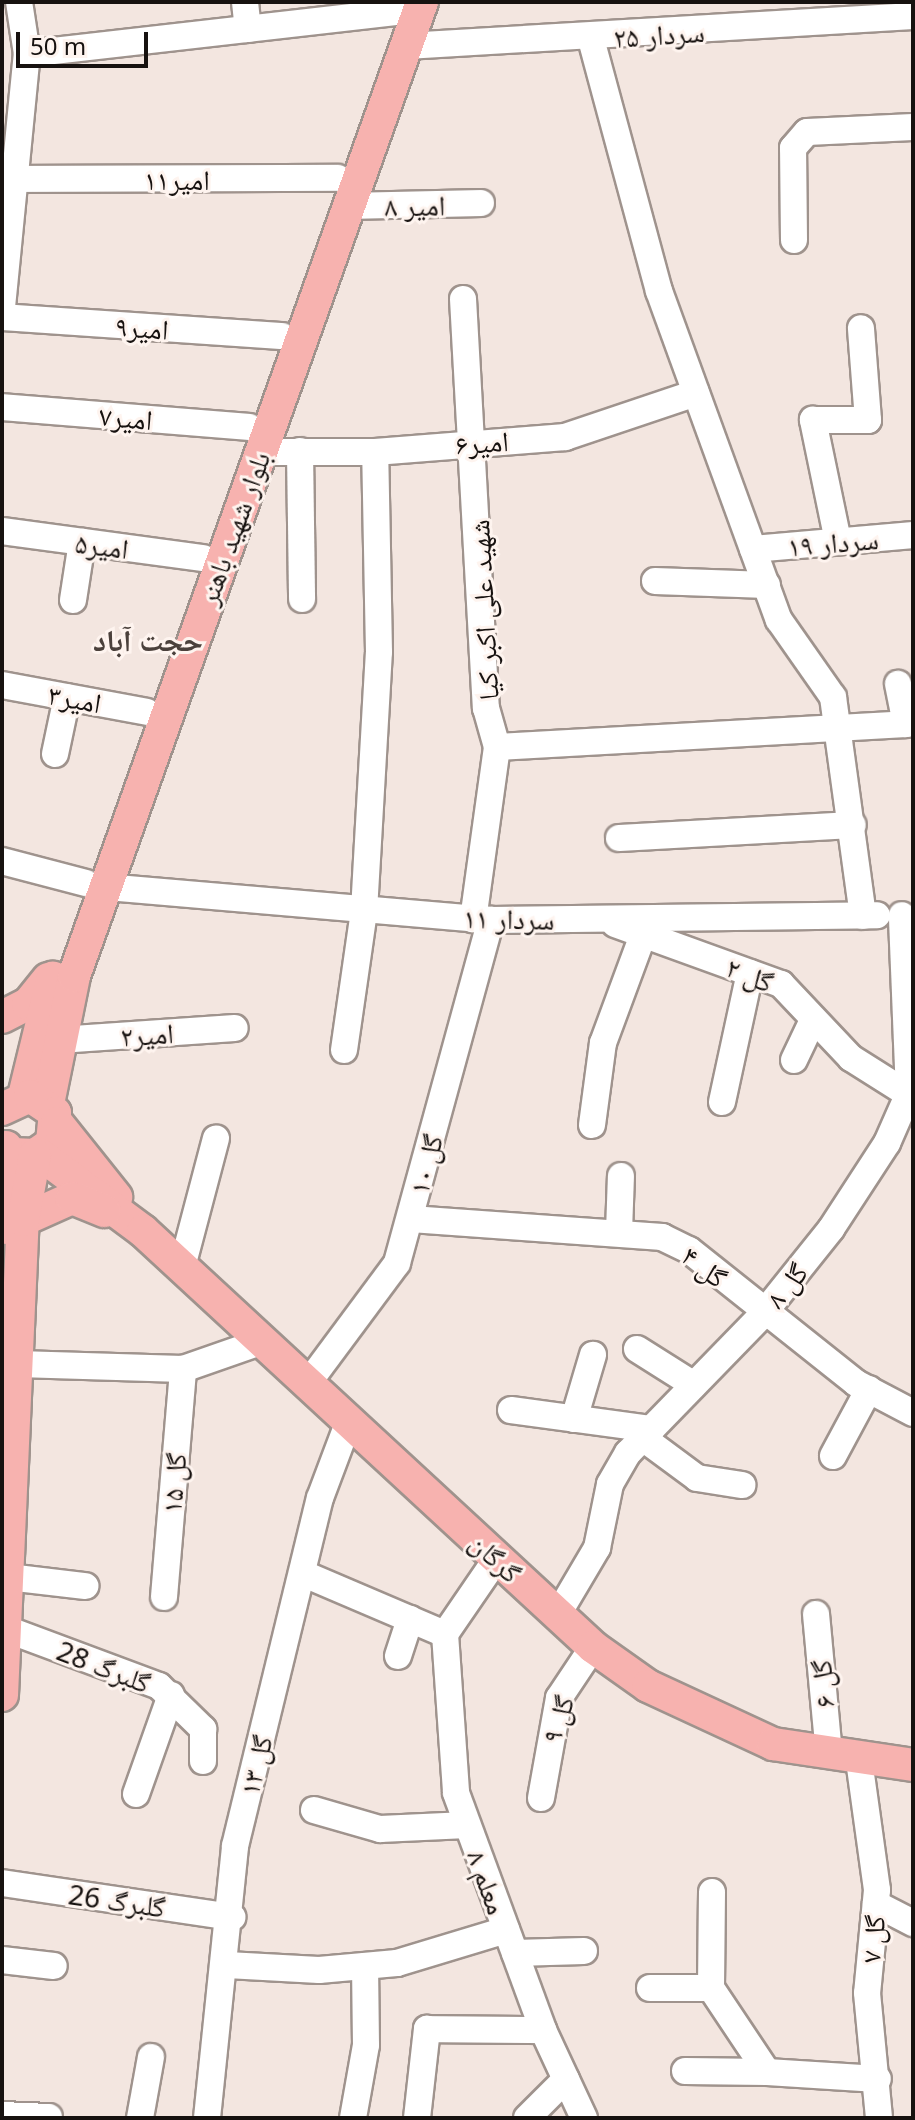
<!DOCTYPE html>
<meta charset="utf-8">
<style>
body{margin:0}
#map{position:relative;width:915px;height:2120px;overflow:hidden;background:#f3e6e0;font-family:"Noto Sans","Noto Naskh Arabic",sans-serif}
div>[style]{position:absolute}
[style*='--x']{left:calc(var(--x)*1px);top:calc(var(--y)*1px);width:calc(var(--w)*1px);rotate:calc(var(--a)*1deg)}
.roads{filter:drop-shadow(2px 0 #9f938d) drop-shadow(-2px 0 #9f938d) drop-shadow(0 2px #9f938d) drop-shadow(0 -2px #9f938d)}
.minor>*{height:26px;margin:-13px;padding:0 13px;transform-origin:13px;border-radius:13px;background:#fff}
.major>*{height:32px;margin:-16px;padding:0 16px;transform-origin:16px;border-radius:16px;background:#f7b2af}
span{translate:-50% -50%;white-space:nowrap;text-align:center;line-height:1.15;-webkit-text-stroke:6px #fef4ef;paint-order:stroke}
.street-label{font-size:28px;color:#171210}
.neighbourhood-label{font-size:30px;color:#4b413c;font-weight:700}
.frame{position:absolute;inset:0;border:4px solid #171210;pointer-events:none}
.scale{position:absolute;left:16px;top:32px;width:132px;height:36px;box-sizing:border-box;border:4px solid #171210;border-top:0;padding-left:10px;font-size:24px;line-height:28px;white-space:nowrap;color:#171210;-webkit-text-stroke:6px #fef4ef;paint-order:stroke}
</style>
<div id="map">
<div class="roads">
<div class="minor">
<i style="--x:245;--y:2;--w:27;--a:84"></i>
<i style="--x:591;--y:39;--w:261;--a:74.9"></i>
<i style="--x:659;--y:291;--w:350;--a:70"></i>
<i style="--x:779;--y:620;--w:94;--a:55"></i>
<i style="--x:833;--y:697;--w:221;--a:82.2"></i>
<i style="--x:406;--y:46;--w:508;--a:-3.39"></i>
<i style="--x:27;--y:54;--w:373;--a:-6.5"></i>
<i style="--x:16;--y:179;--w:322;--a:-0.2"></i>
<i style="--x:348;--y:206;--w:133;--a:-1.3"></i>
<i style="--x:794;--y:240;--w:92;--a:-90.6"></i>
<i style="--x:793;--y:148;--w:21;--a:-49"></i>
<i style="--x:807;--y:132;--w:106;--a:-2.7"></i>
<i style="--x:463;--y:299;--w:410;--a:86.8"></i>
<i style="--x:486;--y:708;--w:41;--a:74.2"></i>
<i style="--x:497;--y:747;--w:174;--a:97.9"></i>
<i style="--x:2;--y:307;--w:254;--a:-84.4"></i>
<i style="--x:27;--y:54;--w:53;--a:-98.7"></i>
<i style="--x:2;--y:317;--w:281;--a:3.9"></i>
<i style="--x:2;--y:407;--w:248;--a:4.6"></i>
<i style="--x:300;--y:451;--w:148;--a:89.2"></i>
<i style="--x:260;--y:452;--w:115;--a:0"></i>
<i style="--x:375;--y:452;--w:191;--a:-4.5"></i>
<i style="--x:565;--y:437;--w:138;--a:-18.6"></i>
<i style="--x:2;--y:531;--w:203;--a:7.7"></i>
<i style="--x:838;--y:541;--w:124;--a:-101.7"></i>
<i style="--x:813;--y:420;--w:55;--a:0"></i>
<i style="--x:868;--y:420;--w:92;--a:-94.4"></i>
<i style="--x:753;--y:549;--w:161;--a:-5"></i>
<i style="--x:655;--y:581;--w:112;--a:2"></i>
<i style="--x:73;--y:600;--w:59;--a:-81.2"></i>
<i style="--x:2;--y:685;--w:147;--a:10.5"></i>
<i style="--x:497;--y:747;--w:410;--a:-3.2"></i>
<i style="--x:906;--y:724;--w:41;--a:-101.3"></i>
<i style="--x:55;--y:754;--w:58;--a:-78.1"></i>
<i style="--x:619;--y:838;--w:234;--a:-3.2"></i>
<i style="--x:2;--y:861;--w:87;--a:14.7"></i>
<i style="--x:106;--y:887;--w:386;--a:4.9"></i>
<i style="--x:491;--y:920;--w:386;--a:-0.7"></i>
<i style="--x:615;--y:924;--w:177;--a:19.9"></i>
<i style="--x:781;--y:984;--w:102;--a:46.6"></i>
<i style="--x:851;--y:1058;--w:73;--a:32.2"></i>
<i style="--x:59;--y:1040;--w:176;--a:-3.9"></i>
<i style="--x:344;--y:1050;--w:140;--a:-81.8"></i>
<i style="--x:364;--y:911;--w:259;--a:-86.7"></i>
<i style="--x:379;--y:652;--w:200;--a:-91.1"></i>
<i style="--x:794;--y:1060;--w:44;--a:-64.6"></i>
<i style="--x:722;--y:1102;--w:132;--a:-77.8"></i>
<i style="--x:592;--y:1125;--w:83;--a:-82.4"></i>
<i style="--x:603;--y:1043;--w:115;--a:-69.7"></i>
<i style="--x:411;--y:1219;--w:252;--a:4.1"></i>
<i style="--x:662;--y:1237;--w:30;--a:26"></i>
<i style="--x:689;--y:1250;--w:213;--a:38.5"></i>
<i style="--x:856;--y:1383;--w:64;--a:27.8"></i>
<i style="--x:619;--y:1232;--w:56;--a:-88"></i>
<i style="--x:182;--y:1267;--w:133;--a:-75.2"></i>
<i style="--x:637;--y:1349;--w:67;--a:32.3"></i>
<i style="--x:18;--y:1364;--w:165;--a:1.7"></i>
<i style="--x:183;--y:1369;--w:85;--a:-19.3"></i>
<i style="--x:308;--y:1383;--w:149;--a:-53.4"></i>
<i style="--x:397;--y:1263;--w:356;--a:-74.7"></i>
<i style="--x:511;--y:1410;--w:142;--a:7.7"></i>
<i style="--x:574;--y:1419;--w:67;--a:-73.5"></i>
<i style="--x:643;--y:1438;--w:67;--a:36.5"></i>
<i style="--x:697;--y:1478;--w:46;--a:8.8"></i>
<i style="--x:833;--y:1456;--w:76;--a:-61.8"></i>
<i style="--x:304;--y:1574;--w:153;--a:23.1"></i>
<i style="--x:8;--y:1577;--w:78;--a:6.7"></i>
<i style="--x:164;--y:1597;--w:229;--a:-85.2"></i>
<i style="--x:558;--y:1614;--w:77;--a:-59.4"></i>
<i style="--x:597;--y:1548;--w:65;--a:-78.5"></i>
<i style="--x:610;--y:1484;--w:36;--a:-60"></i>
<i style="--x:628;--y:1453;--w:194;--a:-45.8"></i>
<i style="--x:763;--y:1314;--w:109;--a:-51.3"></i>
<i style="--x:831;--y:1229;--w:103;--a:-56.9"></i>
<i style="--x:887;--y:1143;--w:55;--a:-66.3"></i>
<i style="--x:909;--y:1093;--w:178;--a:-92.3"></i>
<i style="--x:816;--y:1614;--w:141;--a:84.7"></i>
<i style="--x:6;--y:1629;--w:163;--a:20.4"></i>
<i style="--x:159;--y:1686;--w:62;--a:44.3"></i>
<i style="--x:203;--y:1729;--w:32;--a:90"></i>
<i style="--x:445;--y:1634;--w:159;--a:86"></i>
<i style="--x:456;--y:1793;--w:252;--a:69.8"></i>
<i style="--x:543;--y:2030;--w:97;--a:65"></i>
<i style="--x:445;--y:1634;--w:92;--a:-55.6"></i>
<i style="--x:398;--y:1656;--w:39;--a:-72"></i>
<i style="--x:859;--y:1760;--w:131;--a:82.1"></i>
<i style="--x:877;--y:1890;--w:103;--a:95.5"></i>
<i style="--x:867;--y:1993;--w:126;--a:84.5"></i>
<i style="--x:136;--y:1794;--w:105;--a:-70.5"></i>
<i style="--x:541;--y:1798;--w:102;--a:-79.8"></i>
<i style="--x:559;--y:1698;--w:61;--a:-56.3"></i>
<i style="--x:314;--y:1810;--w:69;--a:16.1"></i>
<i style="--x:380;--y:1829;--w:87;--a:-2.6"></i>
<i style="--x:2;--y:1883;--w:233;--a:8.4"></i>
<i style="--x:712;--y:1892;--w:96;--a:90.6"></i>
<i style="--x:711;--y:1988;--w:101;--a:56.3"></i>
<i style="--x:767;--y:2072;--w:111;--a:3.6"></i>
<i style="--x:876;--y:1904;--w:42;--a:27.2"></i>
<i style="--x:515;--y:1953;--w:69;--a:-1.7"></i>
<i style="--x:2;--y:1960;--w:52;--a:6.6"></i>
<i style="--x:227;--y:1965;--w:92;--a:3.1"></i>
<i style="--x:319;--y:1970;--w:78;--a:-5.1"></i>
<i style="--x:397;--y:1963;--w:114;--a:-16.8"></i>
<i style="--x:650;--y:1988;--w:61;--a:0"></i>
<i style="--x:685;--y:2071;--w:82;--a:0.7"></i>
<i style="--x:2;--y:2115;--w:47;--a:2.4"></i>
<i style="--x:140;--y:2118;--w:62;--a:-79.8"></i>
<i style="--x:207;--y:2118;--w:273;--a:-84.1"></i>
<i style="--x:235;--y:1846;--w:358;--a:-76.3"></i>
<i style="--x:320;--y:1498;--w:82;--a:-69.4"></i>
<i style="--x:353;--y:2118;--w:74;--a:-79.9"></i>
<i style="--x:366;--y:2045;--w:79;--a:-90.7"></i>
<i style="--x:417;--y:2118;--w:90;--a:-83.6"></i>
<i style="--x:427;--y:2029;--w:116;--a:0.5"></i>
<i style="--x:527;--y:2118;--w:55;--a:-45"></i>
</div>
<div class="major">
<i style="--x:2;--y:1017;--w:29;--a:-27"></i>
<i style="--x:28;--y:1004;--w:32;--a:-51"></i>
<i style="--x:24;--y:1096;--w:122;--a:-76.3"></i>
<i style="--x:48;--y:1104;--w:131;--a:-78.5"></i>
<i style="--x:74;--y:976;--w:1034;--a:-70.34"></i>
<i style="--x:2;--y:1109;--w:31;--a:-25"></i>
<i style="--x:30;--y:1096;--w:30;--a:34"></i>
<i style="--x:55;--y:1113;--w:30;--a:96"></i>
<i style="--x:52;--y:1143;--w:21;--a:145"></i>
<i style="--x:35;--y:1155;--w:17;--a:-177"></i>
<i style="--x:57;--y:1123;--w:95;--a:51.4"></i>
<i style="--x:6;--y:1147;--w:81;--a:89.3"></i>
<i style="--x:38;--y:1153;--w:131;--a:36.6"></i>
<i style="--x:143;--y:1231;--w:613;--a:42.75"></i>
<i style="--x:593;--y:1647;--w:67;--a:35.3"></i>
<i style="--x:648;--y:1686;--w:138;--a:24.9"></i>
<i style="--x:773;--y:1744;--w:142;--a:8.5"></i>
<i style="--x:23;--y:1220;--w:54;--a:-24.2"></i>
<i style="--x:72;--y:1198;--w:35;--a:22"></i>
<i style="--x:2;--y:1695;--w:475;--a:-87.5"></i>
<i style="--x:23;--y:1220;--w:66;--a:-79.5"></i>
</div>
</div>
<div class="street-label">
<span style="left:659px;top:34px;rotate:-4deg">سردار ۲۵</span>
<span style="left:177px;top:179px">امیر۱۱</span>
<span style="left:415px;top:205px;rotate:-1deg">امیر ۸</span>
<span style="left:142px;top:327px;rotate:4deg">امیر۹</span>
<span style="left:126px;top:417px;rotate:5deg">امیر۷</span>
<span style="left:482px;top:442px;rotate:-4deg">امیر۶</span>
<span style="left:233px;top:528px;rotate:-70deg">بلوار شهید باهنر</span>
<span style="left:833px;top:542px;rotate:-5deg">سردار ۱۹</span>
<span style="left:102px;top:545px;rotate:7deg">امیر۵</span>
<span style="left:483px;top:610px;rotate:-93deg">شهید علی اکبر کیا</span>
<span style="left:75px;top:698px;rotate:10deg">امیر۳</span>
<span style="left:509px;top:918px;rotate:1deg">سردار ۱۱</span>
<span style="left:750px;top:974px;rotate:22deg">گل ۲</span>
<span style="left:147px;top:1034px;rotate:-4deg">امیر۲</span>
<span style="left:425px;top:1164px;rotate:-75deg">گل ۱۰</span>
<span style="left:705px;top:1266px;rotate:38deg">گل ۴</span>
<span style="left:786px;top:1285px;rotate:-51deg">گل ۸</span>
<span style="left:173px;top:1483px;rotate:-85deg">گل ۱۵</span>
<span style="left:496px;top:1557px;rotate:43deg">گرگان</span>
<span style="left:104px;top:1666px;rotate:21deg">گلبرگ 28</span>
<span style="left:822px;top:1684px;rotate:-95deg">گل ۶</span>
<span style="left:557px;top:1719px;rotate:-72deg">گل ۹</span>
<span style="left:255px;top:1765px;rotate:-76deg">گل ۱۳</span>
<span style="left:488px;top:1882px;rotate:70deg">معلم ۸</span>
<span style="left:117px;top:1900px;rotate:8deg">گلبرگ 26</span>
<span style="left:872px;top:1939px;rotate:-84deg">گل ۷</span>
</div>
<div class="neighbourhood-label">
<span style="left:148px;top:640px">حجت آباد</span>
</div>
<div class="frame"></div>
<div class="scale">50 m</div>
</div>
